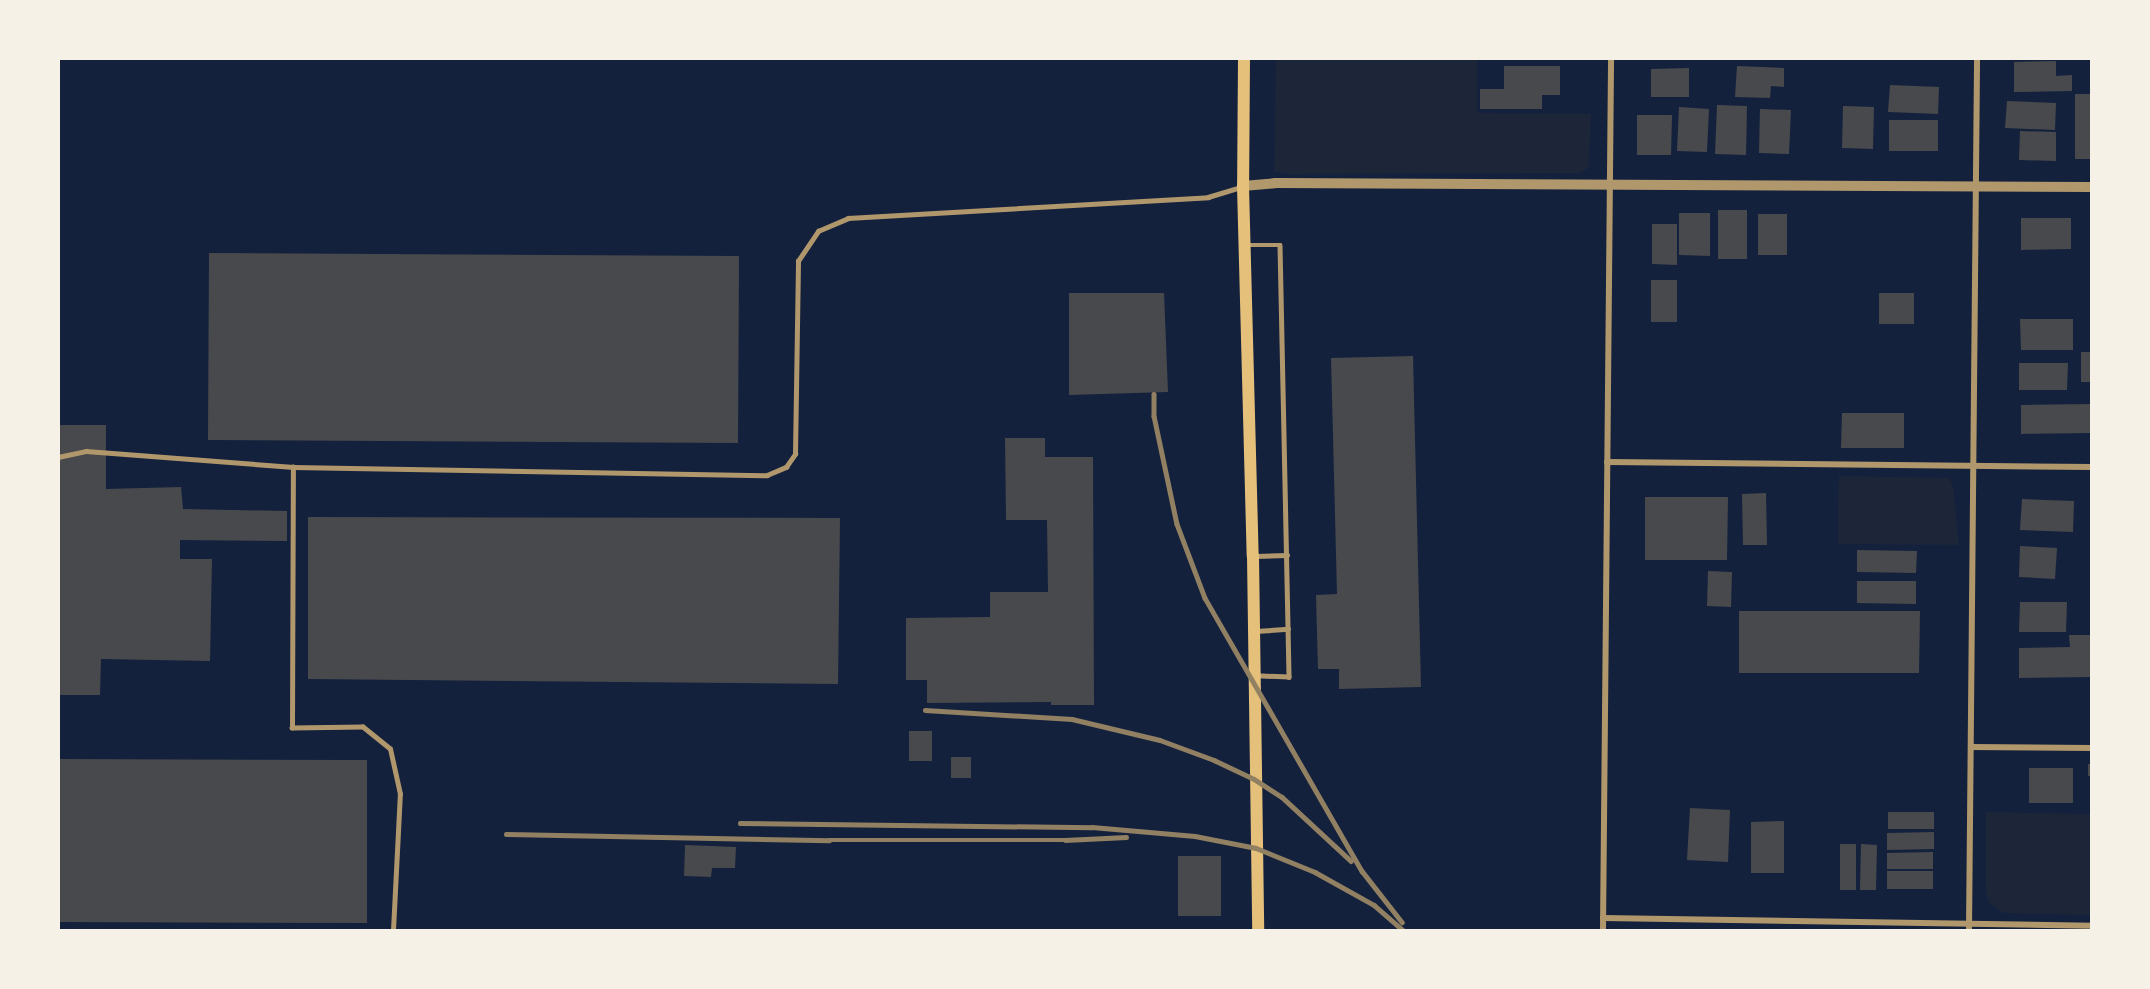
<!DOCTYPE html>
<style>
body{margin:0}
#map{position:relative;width:2150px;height:989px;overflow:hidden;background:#14213d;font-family:"Times New Roman",serif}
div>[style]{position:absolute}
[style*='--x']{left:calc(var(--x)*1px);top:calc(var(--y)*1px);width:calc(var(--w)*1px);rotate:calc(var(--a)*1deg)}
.green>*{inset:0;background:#1d2539}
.building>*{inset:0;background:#48494c}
.service>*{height:4.5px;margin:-2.25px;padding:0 2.25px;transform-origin:2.25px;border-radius:2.25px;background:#b1986c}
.minor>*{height:6px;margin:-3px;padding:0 3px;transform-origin:3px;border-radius:3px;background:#b1986c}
.tertiary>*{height:10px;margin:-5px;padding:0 5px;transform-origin:5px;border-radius:5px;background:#b1986c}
.secondary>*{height:12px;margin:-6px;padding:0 6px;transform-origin:6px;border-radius:6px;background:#e5c07b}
.rail>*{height:4.5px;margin:-2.25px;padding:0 2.25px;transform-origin:2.25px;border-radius:2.25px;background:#918062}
span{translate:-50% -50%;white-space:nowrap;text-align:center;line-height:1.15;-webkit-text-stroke:5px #f6f1e7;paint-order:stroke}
.frame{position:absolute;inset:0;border:60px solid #f6f1e7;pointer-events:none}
</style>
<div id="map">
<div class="green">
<i style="clip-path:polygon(1276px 59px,1477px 59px,1477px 113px,1591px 114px,1589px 167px,1581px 173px,1289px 174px,1274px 171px)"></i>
<i style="clip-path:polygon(1839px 476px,1949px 478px,1953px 486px,1959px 545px,1838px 544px)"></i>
<i style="clip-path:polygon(1986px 812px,2091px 814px,2091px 915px,2004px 913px,1989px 903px,1986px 893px)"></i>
</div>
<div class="building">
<i style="clip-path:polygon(2056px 61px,2056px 76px,2072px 75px,2072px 91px,2014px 92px,2014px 62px)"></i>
<i style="clip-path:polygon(1504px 66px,1560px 66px,1560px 95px,1542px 95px,1542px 109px,1480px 109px,1480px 89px,1504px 89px)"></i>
<i style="clip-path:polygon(1737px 66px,1784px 68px,1784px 87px,1771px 86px,1770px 98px,1735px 97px)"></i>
<i style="clip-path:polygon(1689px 68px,1689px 97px,1651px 97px,1651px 69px)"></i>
<i style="clip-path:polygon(1890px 85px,1939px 87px,1938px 114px,1888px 112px)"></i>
<i style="clip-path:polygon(2075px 94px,2092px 94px,2092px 159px,2075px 159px)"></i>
<i style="clip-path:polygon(2007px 101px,2056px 103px,2055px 130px,2005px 128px)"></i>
<i style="clip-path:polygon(1717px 105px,1747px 106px,1746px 155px,1715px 154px)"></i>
<i style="clip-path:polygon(1843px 106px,1874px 107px,1873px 149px,1842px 148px)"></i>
<i style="clip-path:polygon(1679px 107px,1709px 109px,1707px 152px,1677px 151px)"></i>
<i style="clip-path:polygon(1760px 109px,1791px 110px,1789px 154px,1759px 153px)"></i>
<i style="clip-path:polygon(1637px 115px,1672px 115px,1671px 155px,1637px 155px)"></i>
<i style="clip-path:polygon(1889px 120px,1938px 120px,1938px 151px,1889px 151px)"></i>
<i style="clip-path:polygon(2020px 131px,2056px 132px,2056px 161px,2019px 160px)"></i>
<i style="clip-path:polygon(1718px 210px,1747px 210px,1747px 259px,1718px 259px)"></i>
<i style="clip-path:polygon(1679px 213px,1710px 213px,1710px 256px,1679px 255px)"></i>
<i style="clip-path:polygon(1758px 214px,1787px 214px,1787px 255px,1758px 255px)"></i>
<i style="clip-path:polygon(2021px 218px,2071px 218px,2071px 249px,2021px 250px)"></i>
<i style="clip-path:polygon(1652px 224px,1677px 224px,1677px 265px,1652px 264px)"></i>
<i style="clip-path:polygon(209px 253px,739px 256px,738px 443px,208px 440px)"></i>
<i style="clip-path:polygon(1651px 280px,1677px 280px,1677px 322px,1651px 322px)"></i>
<i style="clip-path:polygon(1069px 293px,1164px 293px,1168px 392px,1069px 395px)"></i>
<i style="clip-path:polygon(1879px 293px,1914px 293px,1914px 324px,1879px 324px)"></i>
<i style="clip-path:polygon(2020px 319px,2073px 319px,2073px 350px,2021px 350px)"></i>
<i style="clip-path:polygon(2081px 352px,2092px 352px,2092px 382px,2081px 382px)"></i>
<i style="clip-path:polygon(1413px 356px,1421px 687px,1339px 689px,1339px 669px,1318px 669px,1316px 595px,1337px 594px,1331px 358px)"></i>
<i style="clip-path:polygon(2019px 363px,2068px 363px,2067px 390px,2019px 390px)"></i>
<i style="clip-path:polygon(2092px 404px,2092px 433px,2021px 434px,2021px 405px)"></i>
<i style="clip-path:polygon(1842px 413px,1904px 413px,1904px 448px,1841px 448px)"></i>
<i style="clip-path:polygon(58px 425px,106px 425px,106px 489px,181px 487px,183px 509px,287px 511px,287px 541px,180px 540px,180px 559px,212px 559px,210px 661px,101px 659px,100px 695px,58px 695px)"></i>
<i style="clip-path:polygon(1005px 438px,1045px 438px,1045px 457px,1093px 457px,1094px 705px,1051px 705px,1051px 702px,927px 703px,927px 680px,906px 680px,906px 618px,990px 617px,990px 592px,1048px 592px,1047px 520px,1006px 520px)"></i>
<i style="clip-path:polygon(1766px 493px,1767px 545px,1743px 545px,1742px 494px)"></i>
<i style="clip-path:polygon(1645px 497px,1728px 497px,1727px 560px,1645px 560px)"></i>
<i style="clip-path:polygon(2022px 499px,2074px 501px,2073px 532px,2020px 530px)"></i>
<i style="clip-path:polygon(308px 517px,840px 518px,838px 684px,308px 679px)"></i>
<i style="clip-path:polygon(2020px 546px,2057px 548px,2055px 579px,2019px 577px)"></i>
<i style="clip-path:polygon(1857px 550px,1917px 551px,1916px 573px,1857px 572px)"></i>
<i style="clip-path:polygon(1708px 571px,1732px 572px,1731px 607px,1707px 606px)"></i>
<i style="clip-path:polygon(1857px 581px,1916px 581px,1916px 604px,1857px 603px)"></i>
<i style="clip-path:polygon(2020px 602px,2067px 602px,2066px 632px,2019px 632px)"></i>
<i style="clip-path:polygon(1739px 611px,1920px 611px,1919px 673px,1739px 673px)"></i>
<i style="clip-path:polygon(2069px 635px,2092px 635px,2092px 677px,2019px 678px,2019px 648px,2070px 647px)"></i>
<i style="clip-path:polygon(909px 731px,932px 731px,932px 761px,909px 761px)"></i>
<i style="clip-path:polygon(951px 757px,971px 757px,971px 778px,951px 778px)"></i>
<i style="clip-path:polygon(58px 759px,367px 760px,367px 923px,58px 922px)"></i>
<i style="clip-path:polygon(2088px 764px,2092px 764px,2092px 776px,2088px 776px)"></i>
<i style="clip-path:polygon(2029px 768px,2073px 768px,2073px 803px,2029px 803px)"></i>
<i style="clip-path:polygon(1690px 808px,1730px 810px,1728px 862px,1687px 860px)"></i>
<i style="clip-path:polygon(1888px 812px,1934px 812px,1934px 829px,1888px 829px)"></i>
<i style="clip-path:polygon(1784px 821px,1784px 873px,1751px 873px,1751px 822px)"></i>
<i style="clip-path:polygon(1934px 832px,1934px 849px,1887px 850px,1887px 833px)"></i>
<i style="clip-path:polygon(1840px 844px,1856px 844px,1856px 890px,1840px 890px)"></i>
<i style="clip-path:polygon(1861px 844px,1877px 845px,1876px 890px,1860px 890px)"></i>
<i style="clip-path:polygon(685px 845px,736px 847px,735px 868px,712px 868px,711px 877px,684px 876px)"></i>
<i style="clip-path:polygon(1933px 852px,1933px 869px,1887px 869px,1887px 853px)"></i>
<i style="clip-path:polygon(1178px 856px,1221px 856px,1221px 916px,1178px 916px)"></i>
<i style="clip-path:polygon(1887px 871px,1933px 871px,1933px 889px,1887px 889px)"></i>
</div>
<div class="service">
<i style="--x:1245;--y:245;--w:35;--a:0"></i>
<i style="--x:1280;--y:245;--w:432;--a:88.8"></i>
<i style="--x:1289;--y:677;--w:32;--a:-178"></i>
<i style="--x:58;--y:457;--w:29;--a:-12"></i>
<i style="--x:86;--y:451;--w:208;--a:4.4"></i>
<i style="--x:1256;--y:556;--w:31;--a:-2"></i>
<i style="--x:1256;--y:631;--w:32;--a:-4"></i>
<i style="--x:393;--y:930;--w:136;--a:-87.1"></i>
<i style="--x:400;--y:794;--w:46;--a:-102.5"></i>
<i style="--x:390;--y:749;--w:35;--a:-141"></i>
<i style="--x:363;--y:727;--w:71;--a:179.2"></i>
<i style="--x:292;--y:728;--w:261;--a:-89.8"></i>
<i style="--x:293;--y:467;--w:474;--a:1"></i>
<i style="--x:767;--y:475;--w:21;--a:-23"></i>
<i style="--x:786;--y:467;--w:16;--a:-55"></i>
<i style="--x:795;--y:454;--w:193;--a:-89.1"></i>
<i style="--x:798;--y:261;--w:36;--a:-56"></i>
<i style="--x:818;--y:231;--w:33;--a:-23"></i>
<i style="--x:848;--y:218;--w:361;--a:-3.3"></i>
<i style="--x:1208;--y:197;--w:37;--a:-17"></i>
</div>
<div class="minor">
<i style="--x:1607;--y:462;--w:485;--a:0.6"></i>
<i style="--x:1971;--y:747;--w:121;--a:0.5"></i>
<i style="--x:1603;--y:918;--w:489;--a:0.9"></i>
<i style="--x:1603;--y:930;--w:872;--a:-89.47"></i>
<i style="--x:1969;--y:930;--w:872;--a:-89.47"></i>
</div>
<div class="tertiary">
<i style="--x:1243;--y:186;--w:32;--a:-5"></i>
<i style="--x:1275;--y:183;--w:817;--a:0.28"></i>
</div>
<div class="secondary">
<i style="--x:1244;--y:58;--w:128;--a:90.4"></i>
<i style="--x:1243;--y:186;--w:370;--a:88.5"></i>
<i style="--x:1253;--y:556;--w:374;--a:89.2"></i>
</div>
<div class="rail">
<i style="--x:1154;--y:394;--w:22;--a:90"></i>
<i style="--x:1154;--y:416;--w:110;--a:78"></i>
<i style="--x:1177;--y:524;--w:79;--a:69.3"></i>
<i style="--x:1205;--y:598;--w:315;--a:60.1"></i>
<i style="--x:1362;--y:871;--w:65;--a:51.9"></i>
<i style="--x:925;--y:710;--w:147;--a:3.5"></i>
<i style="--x:1072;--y:719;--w:90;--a:13.4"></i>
<i style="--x:1160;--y:740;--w:58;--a:20.3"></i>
<i style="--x:1214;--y:760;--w:44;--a:25.4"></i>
<i style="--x:1254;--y:779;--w:33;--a:33"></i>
<i style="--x:1282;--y:797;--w:94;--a:42.8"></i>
<i style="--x:740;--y:823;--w:352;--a:0.7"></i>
<i style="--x:1092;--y:827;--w:103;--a:5"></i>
<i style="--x:1195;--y:836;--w:62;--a:11.1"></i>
<i style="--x:1256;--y:848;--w:64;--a:22.1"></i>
<i style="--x:1315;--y:872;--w:68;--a:29.2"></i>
<i style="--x:1374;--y:905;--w:38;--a:41"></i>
<i style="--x:506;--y:834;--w:323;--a:1.1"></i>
<i style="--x:829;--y:840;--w:236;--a:0"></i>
<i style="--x:1065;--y:840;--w:61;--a:-2.8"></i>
</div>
<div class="frame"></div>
</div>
